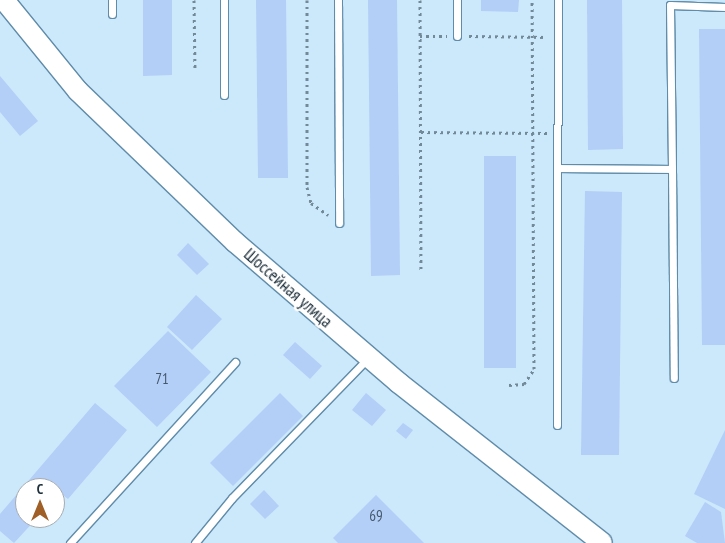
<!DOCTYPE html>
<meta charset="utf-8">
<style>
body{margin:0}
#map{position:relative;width:725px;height:543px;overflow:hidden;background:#cce8fb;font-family:"PT Sans Narrow",sans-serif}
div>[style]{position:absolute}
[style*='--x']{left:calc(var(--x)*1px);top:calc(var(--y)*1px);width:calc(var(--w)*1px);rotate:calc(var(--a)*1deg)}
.building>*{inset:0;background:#b3cef7}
.path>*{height:3px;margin-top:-1.5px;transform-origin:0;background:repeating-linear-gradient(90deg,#728998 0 2.5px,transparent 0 6.5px)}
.roads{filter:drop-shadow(1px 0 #608ca9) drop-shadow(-1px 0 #608ca9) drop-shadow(0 1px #608ca9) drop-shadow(0 -1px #608ca9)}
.lane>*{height:7px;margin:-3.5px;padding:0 3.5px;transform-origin:3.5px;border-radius:3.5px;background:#fff}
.secondary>*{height:20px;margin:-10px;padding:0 10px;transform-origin:10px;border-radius:10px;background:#fff}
span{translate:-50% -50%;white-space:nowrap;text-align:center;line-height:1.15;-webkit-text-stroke:5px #fff;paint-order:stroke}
.number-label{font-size:15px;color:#43586b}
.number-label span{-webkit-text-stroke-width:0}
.street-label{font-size:18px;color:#1e303c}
.north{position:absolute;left:15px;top:478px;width:50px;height:50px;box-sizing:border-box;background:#fff;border:1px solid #a5acb1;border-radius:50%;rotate:0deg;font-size:14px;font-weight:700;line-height:20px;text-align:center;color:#1e303c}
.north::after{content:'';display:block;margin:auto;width:18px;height:22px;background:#9f5f27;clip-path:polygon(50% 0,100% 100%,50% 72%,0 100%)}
</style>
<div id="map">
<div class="building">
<i style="clip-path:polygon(143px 0,172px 0,172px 75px,143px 76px)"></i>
<i style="clip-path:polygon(256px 0,286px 0,288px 178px,258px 178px)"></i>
<i style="clip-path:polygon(368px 0,397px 0,400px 275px,371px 276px)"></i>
<i style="clip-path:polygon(481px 0,519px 0,518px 12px,481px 11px)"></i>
<i style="clip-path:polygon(587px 0,622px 0,623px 149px,588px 150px)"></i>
<i style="clip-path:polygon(699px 29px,725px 29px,725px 345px,702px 345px)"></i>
<i style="clip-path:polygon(0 76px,38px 121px,20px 136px,0 112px)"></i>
<i style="clip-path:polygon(484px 156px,516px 156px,516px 368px,484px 368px)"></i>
<i style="clip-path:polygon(585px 191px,622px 192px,619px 455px,581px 455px)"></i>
<i style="clip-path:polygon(188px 243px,209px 264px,197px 275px,177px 255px)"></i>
<i style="clip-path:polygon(196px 295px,222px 319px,192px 350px,167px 327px)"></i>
<i style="clip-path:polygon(168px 331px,211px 372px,157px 427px,114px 386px)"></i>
<i style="clip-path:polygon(295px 342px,322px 366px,310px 379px,283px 355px)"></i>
<i style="clip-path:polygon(280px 393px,303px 416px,233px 486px,210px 463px)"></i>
<i style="clip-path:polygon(366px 393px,386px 410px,372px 426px,352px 410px)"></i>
<i style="clip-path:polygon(95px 403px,127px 430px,68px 499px,59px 492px,55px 497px,55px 488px,25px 488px,25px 518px,37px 518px,14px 543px,0 531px,0 514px)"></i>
<i style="clip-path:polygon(403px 423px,413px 430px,406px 439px,396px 431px)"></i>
<i style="clip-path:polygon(725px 430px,725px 509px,694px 494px)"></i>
<i style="clip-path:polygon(264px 490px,279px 506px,265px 519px,250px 504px)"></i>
<i style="clip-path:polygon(376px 495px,424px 543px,338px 543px,333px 538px)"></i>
<i style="clip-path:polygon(705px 502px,721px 512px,725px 543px,697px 543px,685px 536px)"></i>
</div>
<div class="path">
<i style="--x:194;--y:0;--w:70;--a:89.2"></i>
<i style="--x:307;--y:0;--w:187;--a:90"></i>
<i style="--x:307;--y:187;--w:16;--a:76"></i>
<i style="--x:311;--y:203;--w:21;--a:35"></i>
<i style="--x:420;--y:0;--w:270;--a:89.8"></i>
<i style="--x:420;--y:36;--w:27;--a:0"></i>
<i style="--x:469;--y:36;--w:78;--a:0.7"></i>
<i style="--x:421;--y:132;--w:126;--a:0.5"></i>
<i style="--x:509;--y:385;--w:15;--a:-4"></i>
<i style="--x:524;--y:384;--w:18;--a:-56"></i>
<i style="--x:534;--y:369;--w:369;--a:-90.3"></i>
</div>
<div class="roads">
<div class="lane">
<i style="--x:112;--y:0;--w:14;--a:90"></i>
<i style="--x:224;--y:0;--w:95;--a:90"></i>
<i style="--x:338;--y:0;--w:223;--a:89.7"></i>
<i style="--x:457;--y:0;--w:36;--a:90"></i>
<i style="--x:558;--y:168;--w:114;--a:0.5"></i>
<i style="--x:672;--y:169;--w:164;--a:-90.7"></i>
<i style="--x:670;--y:5;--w:55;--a:2.1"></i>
<i style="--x:672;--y:169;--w:209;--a:89.5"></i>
<i style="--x:557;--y:425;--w:425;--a:-89.9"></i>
<i style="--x:70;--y:543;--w:245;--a:-47.6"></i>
<i style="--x:195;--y:543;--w:58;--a:-50.6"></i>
<i style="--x:232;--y:498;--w:194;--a:-45.8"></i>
</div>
<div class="secondary">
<i style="--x:4;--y:0;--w:117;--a:50.9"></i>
<i style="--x:78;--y:91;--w:218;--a:43.9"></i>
<i style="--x:235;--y:242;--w:216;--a:40.7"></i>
<i style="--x:399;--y:383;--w:258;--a:38.2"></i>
</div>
</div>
<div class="number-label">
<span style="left:162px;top:379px">71</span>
<span style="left:376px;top:516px">69</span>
</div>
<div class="street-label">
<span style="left:288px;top:288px;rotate:41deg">Шоссейная улица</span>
</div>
<div class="north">С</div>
</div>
